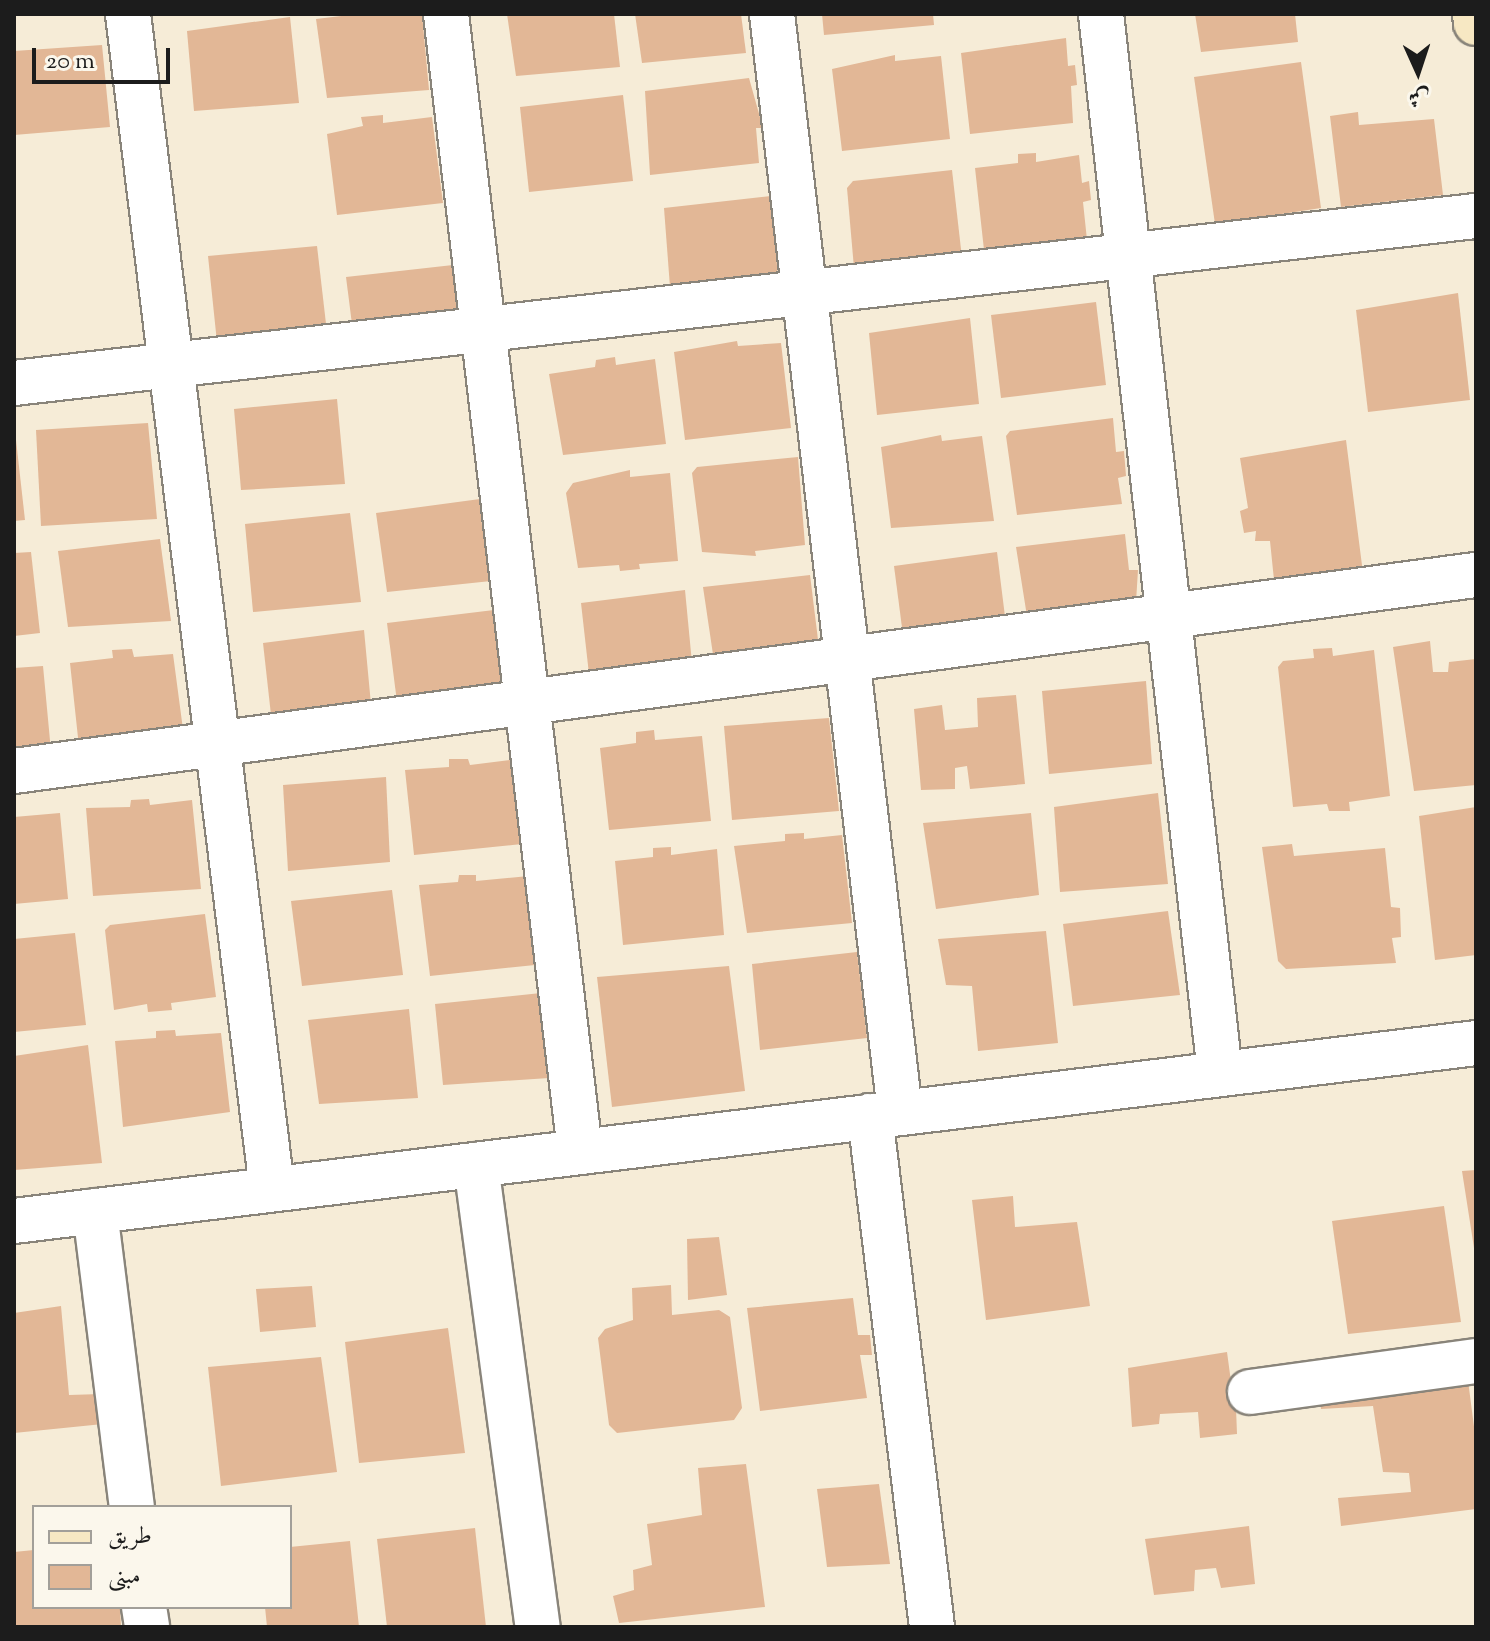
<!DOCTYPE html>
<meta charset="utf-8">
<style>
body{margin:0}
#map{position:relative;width:1490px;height:1641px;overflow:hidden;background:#f6ecd7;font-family:"Sorts Mill Goudy",Amiri,serif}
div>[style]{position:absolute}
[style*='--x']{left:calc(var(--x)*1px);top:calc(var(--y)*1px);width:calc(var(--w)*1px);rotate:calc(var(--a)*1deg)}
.building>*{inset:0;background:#e2b796}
.roads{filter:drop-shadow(2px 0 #89847a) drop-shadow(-2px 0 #89847a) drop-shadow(0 2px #89847a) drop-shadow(0 -2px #89847a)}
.street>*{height:44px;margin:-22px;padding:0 22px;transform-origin:22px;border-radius:22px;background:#fff}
.secondary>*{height:44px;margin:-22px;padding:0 22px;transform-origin:22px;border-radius:22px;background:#f7e8c3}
span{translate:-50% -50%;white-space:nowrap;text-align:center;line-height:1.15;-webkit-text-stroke:6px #fbf7ec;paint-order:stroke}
.frame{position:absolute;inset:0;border:16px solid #1c1c1c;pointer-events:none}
.legend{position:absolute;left:32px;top:1505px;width:260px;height:104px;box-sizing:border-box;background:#fbf7ec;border:2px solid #a29f99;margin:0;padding:10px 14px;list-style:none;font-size:24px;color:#1c1c1c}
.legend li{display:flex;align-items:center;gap:16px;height:40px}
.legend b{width:40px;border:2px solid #a29f99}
.north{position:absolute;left:1378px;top:32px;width:80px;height:80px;-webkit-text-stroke:6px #fbf7ec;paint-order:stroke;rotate:177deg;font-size:22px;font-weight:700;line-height:32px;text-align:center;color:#1c1c1c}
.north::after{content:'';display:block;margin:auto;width:28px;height:36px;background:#1c1c1c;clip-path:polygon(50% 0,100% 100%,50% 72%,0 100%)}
.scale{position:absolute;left:32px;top:48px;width:138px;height:36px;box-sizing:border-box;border:4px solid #1c1c1c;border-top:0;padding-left:10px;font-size:24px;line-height:28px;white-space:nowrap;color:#1c1c1c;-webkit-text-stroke:6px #fbf7ec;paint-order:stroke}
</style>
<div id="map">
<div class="building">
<i style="clip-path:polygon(358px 14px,422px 14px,429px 90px,327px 98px,316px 19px)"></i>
<i style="clip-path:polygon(507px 14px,614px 14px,620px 67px,516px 76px)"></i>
<i style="clip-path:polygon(635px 14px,741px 14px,746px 53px,642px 63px)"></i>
<i style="clip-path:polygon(822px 14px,933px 14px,934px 25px,824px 35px)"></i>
<i style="clip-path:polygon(1195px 14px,1295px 14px,1298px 42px,1201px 52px)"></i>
<i style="clip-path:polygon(290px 17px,299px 103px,194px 111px,187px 31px)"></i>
<i style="clip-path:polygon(1066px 38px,1068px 66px,1075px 65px,1077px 85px,1071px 86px,1073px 123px,970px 134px,961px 53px)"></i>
<i style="clip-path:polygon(102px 45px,110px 127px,14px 135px,14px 51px)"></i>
<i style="clip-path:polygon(895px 55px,895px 61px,941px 56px,950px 139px,842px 151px,832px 69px)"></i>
<i style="clip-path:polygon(1301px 62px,1321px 208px,1215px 224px,1194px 77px)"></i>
<i style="clip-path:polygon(749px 78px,763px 128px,756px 128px,759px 163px,650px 175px,645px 91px)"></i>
<i style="clip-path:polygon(623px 95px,633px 181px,529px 192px,520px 107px)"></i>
<i style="clip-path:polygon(1358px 112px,1359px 125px,1434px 119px,1443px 195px,1341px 207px,1330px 116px)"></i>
<i style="clip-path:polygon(383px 115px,383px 123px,432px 117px,443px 203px,337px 215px,327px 134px,363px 126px,361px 117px)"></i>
<i style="clip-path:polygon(1036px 153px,1036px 162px,1079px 155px,1082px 183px,1089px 181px,1091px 200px,1083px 202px,1087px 240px,984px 250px,975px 168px,1018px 163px,1018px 154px)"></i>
<i style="clip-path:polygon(952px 170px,962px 258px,854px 268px,847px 188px,853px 181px)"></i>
<i style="clip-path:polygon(771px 196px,778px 277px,670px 287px,664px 208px)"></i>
<i style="clip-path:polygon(317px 246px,328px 341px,218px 352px,208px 256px)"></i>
<i style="clip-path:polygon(453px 265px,458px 321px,353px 332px,346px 277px)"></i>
<i style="clip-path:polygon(1458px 293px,1470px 400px,1368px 412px,1356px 310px)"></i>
<i style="clip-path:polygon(1096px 302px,1106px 385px,1001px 398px,991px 315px)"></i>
<i style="clip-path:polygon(970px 318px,979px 404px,877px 415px,869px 333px)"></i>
<i style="clip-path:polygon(737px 341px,738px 346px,781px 343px,791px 428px,685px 440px,674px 352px)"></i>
<i style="clip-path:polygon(615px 357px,616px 365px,655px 359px,666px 444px,563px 455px,549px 374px,595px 367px,596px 360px)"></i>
<i style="clip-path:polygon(337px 399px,345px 484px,241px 490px,234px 409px)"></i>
<i style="clip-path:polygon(1113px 418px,1116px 452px,1124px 451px,1126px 476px,1118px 478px,1122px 504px,1017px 515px,1006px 436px,1010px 431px)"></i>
<i style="clip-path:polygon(148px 423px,157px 519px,41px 526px,36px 430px)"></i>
<i style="clip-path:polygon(941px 435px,942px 441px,982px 436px,994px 521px,891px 528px,881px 447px)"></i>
<i style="clip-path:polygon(14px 440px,16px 440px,25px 520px,14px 521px)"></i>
<i style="clip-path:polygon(1346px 440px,1363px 573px,1274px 580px,1270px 541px,1255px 541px,1256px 531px,1244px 533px,1240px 511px,1248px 508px,1240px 458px)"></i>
<i style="clip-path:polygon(798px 457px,805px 545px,755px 551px,756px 556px,702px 552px,692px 473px,697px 467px)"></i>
<i style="clip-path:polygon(630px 470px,630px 477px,670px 473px,678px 561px,639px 564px,640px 569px,620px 571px,619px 565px,578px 568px,566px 493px,573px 483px)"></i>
<i style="clip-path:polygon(480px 499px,482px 526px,491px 524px,493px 547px,486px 547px,491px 581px,387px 592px,376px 513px)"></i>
<i style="clip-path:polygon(350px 513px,361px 602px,253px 612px,245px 524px)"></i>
<i style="clip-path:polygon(1125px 534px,1129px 570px,1138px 570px,1135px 618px,1029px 629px,1016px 547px)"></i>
<i style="clip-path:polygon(160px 539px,171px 621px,68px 627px,58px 551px)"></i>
<i style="clip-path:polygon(31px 552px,40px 633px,14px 636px,14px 553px)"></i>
<i style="clip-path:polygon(997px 552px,1007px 633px,904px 643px,894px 566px)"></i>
<i style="clip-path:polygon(810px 575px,820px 656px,715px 668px,703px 587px)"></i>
<i style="clip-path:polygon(685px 590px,694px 684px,590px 683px,581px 603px)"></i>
<i style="clip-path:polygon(494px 610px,503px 699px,398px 710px,387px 623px)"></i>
<i style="clip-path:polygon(364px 630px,372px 715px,272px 724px,263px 643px)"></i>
<i style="clip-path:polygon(1430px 641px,1433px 672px,1448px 672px,1449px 662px,1476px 659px,1476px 785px,1414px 791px,1393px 647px)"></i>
<i style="clip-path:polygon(1332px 648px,1333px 656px,1374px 650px,1390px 796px,1349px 802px,1350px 811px,1329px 811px,1327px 804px,1293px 807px,1278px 667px,1283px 661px,1314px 658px,1313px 649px)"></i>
<i style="clip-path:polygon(132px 649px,134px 657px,173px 654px,184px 737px,79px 747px,70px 663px,113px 658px,112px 650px)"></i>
<i style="clip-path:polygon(43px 666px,51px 751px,14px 755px,14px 668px)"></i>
<i style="clip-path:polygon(1146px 681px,1152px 764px,1049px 774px,1042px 691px)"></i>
<i style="clip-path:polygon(1016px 695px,1025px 784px,970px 789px,967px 766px,955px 768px,955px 789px,921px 790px,914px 709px,942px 705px,945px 730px,978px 727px,977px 698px)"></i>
<i style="clip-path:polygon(829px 718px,839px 811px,732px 820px,724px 726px)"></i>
<i style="clip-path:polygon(654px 730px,655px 740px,702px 736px,711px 821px,609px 830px,600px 748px,636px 743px,636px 732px)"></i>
<i style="clip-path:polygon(449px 759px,468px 759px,470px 765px,510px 760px,522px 844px,414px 855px,405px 770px,449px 767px)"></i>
<i style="clip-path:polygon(386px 777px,390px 862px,288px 871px,283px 785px)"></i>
<i style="clip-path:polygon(1158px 793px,1168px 884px,1060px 892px,1054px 807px)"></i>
<i style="clip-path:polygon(149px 799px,150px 805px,192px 800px,201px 889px,93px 896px,86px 808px,130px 807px,131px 800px)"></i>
<i style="clip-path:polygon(1476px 807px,1476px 955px,1435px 960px,1419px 816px)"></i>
<i style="clip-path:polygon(60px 813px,68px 899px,14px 904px,14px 817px)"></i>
<i style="clip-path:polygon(1031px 813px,1039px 895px,936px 909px,923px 823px)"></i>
<i style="clip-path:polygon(804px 833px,804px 839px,842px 835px,852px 923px,747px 933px,734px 846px,785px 841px,785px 834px)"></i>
<i style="clip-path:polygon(1292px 844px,1294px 856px,1385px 848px,1391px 907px,1400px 908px,1401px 937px,1392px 938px,1396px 963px,1286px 969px,1278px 961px,1262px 847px)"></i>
<i style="clip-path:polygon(671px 847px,671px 855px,717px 849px,724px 935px,623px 945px,615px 861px,653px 857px,653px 848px)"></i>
<i style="clip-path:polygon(459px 875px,476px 875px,476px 881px,529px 876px,535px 965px,430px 976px,419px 885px,458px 882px)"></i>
<i style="clip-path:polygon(392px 890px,403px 975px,302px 986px,291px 901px)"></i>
<i style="clip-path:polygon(1168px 911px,1180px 995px,1073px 1006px,1063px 924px)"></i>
<i style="clip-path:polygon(205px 914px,216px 997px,171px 1003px,172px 1010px,148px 1012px,147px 1004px,114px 1010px,105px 930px,110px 925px)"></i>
<i style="clip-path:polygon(1046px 931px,1058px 1043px,978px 1051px,972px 986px,946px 985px,938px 939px)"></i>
<i style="clip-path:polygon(75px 933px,86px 1025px,14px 1032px,14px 939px)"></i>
<i style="clip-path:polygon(857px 952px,867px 1038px,760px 1050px,752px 964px)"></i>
<i style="clip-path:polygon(729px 966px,745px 1091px,612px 1107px,597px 977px)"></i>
<i style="clip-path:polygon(541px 993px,549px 1078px,443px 1085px,435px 1004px)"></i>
<i style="clip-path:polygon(409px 1009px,418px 1098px,319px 1104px,308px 1020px)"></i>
<i style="clip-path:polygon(175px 1030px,176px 1036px,221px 1033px,230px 1112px,123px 1127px,115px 1041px,156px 1038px,156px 1031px)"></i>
<i style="clip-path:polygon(88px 1045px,102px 1163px,14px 1170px,14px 1056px)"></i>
<i style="clip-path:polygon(1476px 1170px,1476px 1248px,1474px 1248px,1462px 1171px)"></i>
<i style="clip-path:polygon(1013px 1196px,1015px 1227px,1077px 1222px,1090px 1306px,986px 1320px,972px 1200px)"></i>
<i style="clip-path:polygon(1444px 1206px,1461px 1322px,1348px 1334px,1332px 1221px)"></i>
<i style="clip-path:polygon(719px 1237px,727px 1295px,688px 1300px,687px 1239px)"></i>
<i style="clip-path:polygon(671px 1285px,672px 1315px,719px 1310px,730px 1317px,742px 1408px,734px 1420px,617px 1433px,609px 1425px,598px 1338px,605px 1329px,633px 1320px,632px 1288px)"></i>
<i style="clip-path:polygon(312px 1286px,316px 1327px,260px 1332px,256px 1289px)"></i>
<i style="clip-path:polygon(853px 1298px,858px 1335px,870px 1335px,872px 1355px,860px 1355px,867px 1398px,760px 1411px,747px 1308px)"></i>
<i style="clip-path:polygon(61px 1306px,69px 1395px,101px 1394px,103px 1424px,14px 1433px,14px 1313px)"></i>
<i style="clip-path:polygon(448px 1328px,465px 1453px,359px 1463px,345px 1342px)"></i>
<i style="clip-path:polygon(1227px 1352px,1232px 1389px,1242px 1407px,1236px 1408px,1237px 1434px,1200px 1438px,1198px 1412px,1160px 1414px,1159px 1424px,1132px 1427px,1128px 1368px)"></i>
<i style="clip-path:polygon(321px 1357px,337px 1472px,221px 1486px,208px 1367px)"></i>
<i style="clip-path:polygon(1466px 1365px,1476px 1442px,1476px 1509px,1341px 1526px,1338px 1498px,1411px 1492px,1409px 1473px,1383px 1472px,1373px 1406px,1321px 1409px,1318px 1385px)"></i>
<i style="clip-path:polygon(746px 1464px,765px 1607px,619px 1623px,613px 1596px,634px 1590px,633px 1570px,652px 1565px,647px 1524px,702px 1515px,698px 1468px)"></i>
<i style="clip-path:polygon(879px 1484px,890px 1564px,827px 1567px,817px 1489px)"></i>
<i style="clip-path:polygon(1249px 1526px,1255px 1584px,1221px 1588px,1216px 1568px,1195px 1570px,1194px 1591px,1154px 1595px,1145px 1539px)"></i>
<i style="clip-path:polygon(475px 1528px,486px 1627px,387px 1627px,377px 1539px)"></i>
<i style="clip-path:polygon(350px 1541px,359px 1627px,267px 1627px,265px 1607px,290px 1607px,290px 1547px)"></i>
<i style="clip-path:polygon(34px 1550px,34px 1607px,120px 1607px,121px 1627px,14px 1627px,14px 1552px)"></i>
</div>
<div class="roads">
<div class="street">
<i style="--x:128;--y:14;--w:1184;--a:83.01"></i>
<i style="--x:446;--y:14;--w:1146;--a:83.28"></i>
<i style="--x:772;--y:14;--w:1105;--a:83.35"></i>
<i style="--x:1101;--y:14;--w:1066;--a:83.59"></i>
<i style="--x:14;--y:383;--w:1472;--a:-6.52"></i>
<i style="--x:14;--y:771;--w:1475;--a:-7.64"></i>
<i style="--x:870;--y:1116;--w:515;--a:83.08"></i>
<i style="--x:476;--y:1165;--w:466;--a:82.4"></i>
<i style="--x:95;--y:1211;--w:298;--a:82.9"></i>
<i style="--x:14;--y:1221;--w:1473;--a:-6.94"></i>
<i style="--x:1250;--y:1392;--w:228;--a:-7.8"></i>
<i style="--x:144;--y:1607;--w:20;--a:81"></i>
</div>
<div class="secondary">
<i style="--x:1475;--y:14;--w:9;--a:84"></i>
</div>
</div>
<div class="frame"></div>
<ul class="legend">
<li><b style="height:10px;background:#f7e8c3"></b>طريق</li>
<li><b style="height:22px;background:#e2b796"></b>مبنى</li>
</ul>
<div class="north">ش</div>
<div class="scale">20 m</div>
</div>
